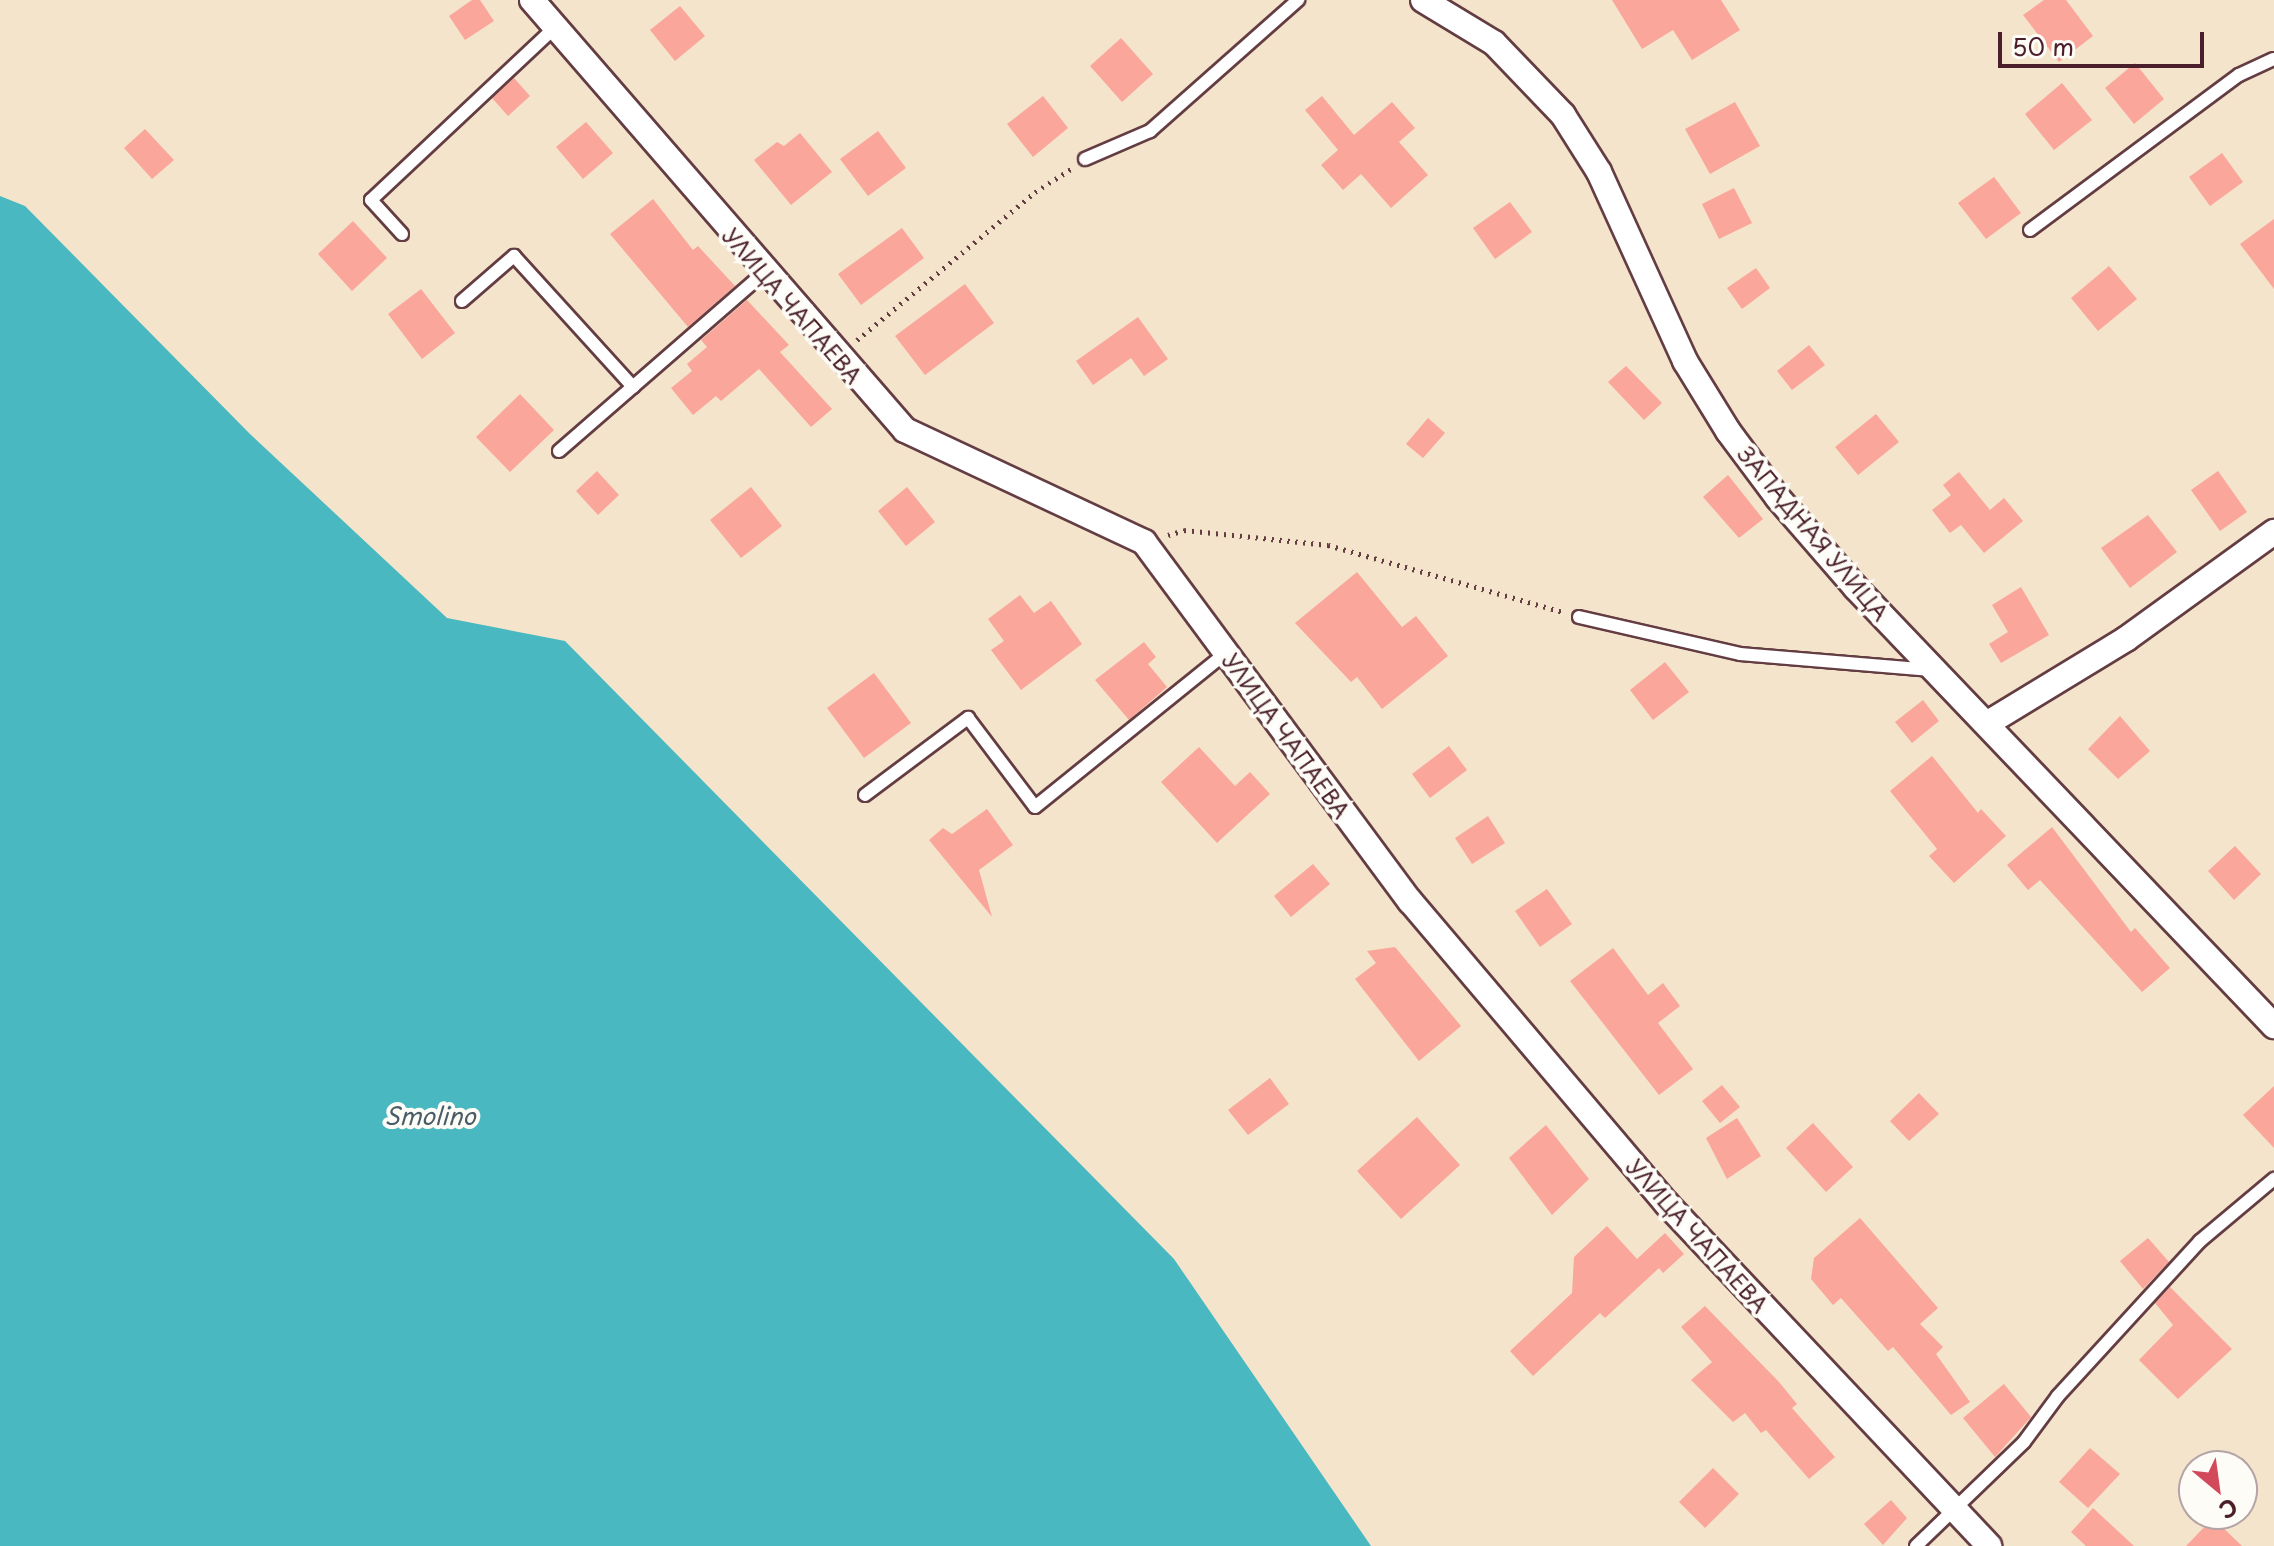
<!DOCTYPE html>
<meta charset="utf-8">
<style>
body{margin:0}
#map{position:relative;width:2274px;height:1546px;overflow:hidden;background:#f4e4cb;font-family:"Playpen Sans",sans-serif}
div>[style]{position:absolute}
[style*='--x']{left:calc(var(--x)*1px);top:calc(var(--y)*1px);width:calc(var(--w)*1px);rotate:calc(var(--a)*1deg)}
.water>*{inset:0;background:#49b8c1}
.building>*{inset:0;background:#faa69b}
.path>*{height:5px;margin-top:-2.5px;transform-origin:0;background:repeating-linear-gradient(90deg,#643d43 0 2px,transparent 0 8px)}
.roads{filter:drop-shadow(2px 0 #643d43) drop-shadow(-2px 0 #643d43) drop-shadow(0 2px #643d43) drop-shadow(0 -2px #643d43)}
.service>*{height:12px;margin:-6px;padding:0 6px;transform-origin:6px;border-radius:6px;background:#fff}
.minor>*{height:24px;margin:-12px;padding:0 12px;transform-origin:12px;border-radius:12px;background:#fff}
span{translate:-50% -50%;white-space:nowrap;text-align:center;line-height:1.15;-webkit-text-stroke:8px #fdfcf7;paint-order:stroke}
.street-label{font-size:22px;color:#4a1f2b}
.water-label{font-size:24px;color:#4a5c67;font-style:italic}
.north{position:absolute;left:2178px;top:1450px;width:80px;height:80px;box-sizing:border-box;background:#fdfcf7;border:2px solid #b5a4a5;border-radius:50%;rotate:151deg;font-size:22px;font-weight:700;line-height:32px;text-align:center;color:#4a1f2b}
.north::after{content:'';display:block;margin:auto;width:28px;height:36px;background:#d1495b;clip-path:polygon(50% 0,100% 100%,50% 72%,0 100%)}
.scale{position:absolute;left:1998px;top:32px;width:206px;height:36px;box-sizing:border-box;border:4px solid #4a1f2b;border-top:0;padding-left:10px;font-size:24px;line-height:28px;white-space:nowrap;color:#4a1f2b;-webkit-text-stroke:6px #fdfcf7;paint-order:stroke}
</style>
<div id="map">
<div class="water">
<i style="clip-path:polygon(0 196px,25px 206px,250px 434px,447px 618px,565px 641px,1174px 1259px,1371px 1546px,0 1546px)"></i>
</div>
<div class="building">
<i style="clip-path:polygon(472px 0,480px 0,494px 21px,465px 40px,449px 16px)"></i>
<i style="clip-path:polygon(1612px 0,1721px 0,1740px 30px,1692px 60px,1673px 30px,1642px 49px)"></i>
<i style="clip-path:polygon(2044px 0,2066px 0,2093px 36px,2059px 62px,2023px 15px)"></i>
<i style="clip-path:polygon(680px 6px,705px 36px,675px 61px,650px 30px)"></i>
<i style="clip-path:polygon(1121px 38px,1153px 74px,1122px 102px,1090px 66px)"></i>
<i style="clip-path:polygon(2135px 63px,2164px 99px,2134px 124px,2105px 88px)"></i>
<i style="clip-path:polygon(514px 78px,530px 96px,508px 116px,492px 98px)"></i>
<i style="clip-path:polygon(2062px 83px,2092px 120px,2054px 150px,2025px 114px)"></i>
<i style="clip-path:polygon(1043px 96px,1068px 128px,1033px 157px,1007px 124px)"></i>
<i style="clip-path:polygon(1322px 96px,1354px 135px,1392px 102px,1415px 128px,1399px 142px,1428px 175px,1391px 208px,1361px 174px,1343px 190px,1321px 165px,1338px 150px,1305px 110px)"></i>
<i style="clip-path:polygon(1735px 102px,1760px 146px,1710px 174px,1685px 129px)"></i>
<i style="clip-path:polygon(586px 122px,613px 153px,583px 179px,556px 147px)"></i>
<i style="clip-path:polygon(145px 129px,174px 160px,152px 179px,124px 148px)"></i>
<i style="clip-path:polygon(878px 131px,906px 168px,868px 196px,840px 159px)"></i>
<i style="clip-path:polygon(800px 133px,832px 172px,791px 205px,754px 160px,777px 142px,784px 146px)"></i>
<i style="clip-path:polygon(2222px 153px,2243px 182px,2210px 206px,2189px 177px)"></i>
<i style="clip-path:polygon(1994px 177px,2021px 213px,1986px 239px,1958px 203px)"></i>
<i style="clip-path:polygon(1734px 188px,1752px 223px,1719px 239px,1702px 204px)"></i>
<i style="clip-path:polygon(653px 199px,693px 250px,698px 246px,735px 286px,688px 327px,610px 234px)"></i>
<i style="clip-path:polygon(1510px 202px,1532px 232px,1495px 259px,1473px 228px)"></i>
<i style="clip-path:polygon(2274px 219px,2274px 289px,2240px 244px)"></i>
<i style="clip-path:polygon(353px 221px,387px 258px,352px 291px,318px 254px)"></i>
<i style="clip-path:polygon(902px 228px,924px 258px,861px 305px,838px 274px)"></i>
<i style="clip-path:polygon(2109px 266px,2137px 299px,2098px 331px,2071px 298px)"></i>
<i style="clip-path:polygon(1756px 268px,1770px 288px,1742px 309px,1727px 288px)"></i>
<i style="clip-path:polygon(965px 284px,994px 323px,925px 375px,895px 336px)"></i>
<i style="clip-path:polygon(421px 289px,455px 333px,422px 359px,388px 314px)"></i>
<i style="clip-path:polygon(747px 300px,789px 345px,780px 352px,832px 409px,811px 427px,759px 369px,721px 401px,716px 396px,693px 415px,671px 388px,692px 371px,687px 364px,707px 347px,701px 340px)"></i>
<i style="clip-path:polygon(1138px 317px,1168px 359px,1144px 376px,1131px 358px,1093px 385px,1076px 361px)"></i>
<i style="clip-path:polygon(1809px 345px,1825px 365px,1792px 390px,1777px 371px)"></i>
<i style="clip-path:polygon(1626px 366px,1662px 403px,1644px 420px,1608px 382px)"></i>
<i style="clip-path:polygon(520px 394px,554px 430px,510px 472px,476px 437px)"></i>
<i style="clip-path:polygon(1876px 414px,1899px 442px,1858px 475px,1835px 447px)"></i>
<i style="clip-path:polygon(1428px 418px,1445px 433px,1423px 458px,1406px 444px)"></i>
<i style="clip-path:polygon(597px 471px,619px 495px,598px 515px,576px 491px)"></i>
<i style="clip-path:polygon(2218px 471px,2247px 512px,2220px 531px,2191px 490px)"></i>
<i style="clip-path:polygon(1959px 472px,1990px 510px,2004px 498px,2023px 521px,1984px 553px,1961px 525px,1950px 533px,1932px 510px,1951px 495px,1943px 485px)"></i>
<i style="clip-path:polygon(1728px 475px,1763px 519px,1739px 538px,1703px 497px)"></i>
<i style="clip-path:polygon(751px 487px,782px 526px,741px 558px,710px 520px)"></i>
<i style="clip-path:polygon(907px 487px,935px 522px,906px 546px,878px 511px)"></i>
<i style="clip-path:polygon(2148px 515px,2177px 552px,2130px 588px,2101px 548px)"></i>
<i style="clip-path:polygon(1357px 572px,1402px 627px,1416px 616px,1448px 656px,1382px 709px,1357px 677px,1351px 682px,1295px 623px)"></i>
<i style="clip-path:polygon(2021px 587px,2049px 635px,2001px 663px,1989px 644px,2008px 632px,1992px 605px)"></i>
<i style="clip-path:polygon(1020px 595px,1034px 613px,1051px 601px,1082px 644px,1021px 690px,991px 650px,1004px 641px,988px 619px)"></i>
<i style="clip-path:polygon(1144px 642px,1156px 657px,1148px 664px,1167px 687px,1129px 720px,1095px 680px)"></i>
<i style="clip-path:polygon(1665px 662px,1689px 692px,1653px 720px,1630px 690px)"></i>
<i style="clip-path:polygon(874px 673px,911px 723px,864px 758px,827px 708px)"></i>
<i style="clip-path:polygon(1923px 700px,1939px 721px,1912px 743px,1895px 722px)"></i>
<i style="clip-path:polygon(2120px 716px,2150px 751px,2118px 779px,2088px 749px)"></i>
<i style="clip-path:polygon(1449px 746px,1467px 770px,1430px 798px,1412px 774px)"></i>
<i style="clip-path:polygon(1199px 747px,1235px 786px,1250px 772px,1270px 794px,1217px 843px,1161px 782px)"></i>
<i style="clip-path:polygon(1932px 756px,1978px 813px,1981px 809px,2006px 836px,1954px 883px,1929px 856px,1937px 849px,1890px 791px)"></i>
<i style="clip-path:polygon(987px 809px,1013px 845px,979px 870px,992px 917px,929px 840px,943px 828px,952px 834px)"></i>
<i style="clip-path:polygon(1488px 816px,1505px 843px,1472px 864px,1455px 838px)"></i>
<i style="clip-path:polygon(2052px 827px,2131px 932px,2135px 928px,2170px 968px,2142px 992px,2040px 880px,2028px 890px,2007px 865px)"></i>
<i style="clip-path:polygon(2235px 846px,2261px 874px,2234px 900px,2208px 871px)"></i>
<i style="clip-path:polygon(1313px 864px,1330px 884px,1291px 917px,1274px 896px)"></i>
<i style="clip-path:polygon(1547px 889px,1572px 924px,1540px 947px,1515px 911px)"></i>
<i style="clip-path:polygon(1395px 947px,1461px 1026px,1419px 1061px,1355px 979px,1376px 963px,1367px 951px)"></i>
<i style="clip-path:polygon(1613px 948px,1648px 995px,1663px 983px,1680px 1006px,1658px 1023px,1693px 1069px,1659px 1095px,1570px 981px)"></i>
<i style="clip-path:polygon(1270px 1078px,1289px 1104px,1248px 1135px,1228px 1110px)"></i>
<i style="clip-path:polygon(1722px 1085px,1740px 1107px,1720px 1123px,1702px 1101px)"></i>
<i style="clip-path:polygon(2274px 1086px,2274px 1148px,2243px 1115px)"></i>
<i style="clip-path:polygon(1919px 1093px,1939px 1114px,1909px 1141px,1890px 1121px)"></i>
<i style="clip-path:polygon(1417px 1117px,1460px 1165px,1401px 1219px,1357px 1171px)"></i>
<i style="clip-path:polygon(1737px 1118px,1761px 1156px,1727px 1179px,1706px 1138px)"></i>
<i style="clip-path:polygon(1813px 1123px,1853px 1167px,1826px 1192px,1786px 1148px)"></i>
<i style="clip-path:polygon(1546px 1125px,1589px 1179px,1552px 1215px,1509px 1158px)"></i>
<i style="clip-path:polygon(1860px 1218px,1938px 1308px,1920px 1324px,1943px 1347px,1936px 1354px,1970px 1402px,1951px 1415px,1893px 1347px,1888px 1351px,1841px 1298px,1833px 1305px,1811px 1279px,1814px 1258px)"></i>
<i style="clip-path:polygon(1607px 1226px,1637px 1259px,1665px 1233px,1684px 1254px,1663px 1273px,1659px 1268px,1605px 1318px,1600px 1313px,1533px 1376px,1510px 1351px,1572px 1293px,1574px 1257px)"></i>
<i style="clip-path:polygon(2148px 1238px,2169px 1262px,2143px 1289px,2120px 1261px)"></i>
<i style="clip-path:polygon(2170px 1287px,2232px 1349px,2178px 1399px,2139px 1360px,2173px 1325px,2155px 1303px)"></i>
<i style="clip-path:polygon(1705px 1306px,1779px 1382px,1797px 1404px,1792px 1408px,1835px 1457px,1809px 1479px,1766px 1430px,1761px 1433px,1745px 1413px,1733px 1422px,1691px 1380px,1712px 1362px,1681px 1327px)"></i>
<i style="clip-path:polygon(2004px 1384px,2031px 1417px,1995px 1457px,1963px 1418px)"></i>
<i style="clip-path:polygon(2090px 1448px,2120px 1474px,2088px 1508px,2059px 1482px)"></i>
<i style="clip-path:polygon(1713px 1468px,1739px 1494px,1705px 1528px,1679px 1502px)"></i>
<i style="clip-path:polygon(1891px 1500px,1907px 1518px,1883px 1545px,1864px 1524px)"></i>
<i style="clip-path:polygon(2093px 1508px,2134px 1546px,2086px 1546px,2071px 1532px)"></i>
<i style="clip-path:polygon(2213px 1518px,2242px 1546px,2186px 1546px)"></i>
</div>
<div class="path">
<i style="--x:857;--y:340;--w:231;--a:-39.7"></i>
<i style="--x:1035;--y:192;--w:43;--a:-32.6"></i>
<i style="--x:1168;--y:535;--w:17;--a:-17"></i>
<i style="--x:1184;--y:530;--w:145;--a:5.9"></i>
<i style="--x:1328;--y:545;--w:244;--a:15.9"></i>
</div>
<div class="roads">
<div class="service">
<i style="--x:1085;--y:159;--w:71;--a:-23.3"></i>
<i style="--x:1150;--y:131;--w:198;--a:-41.5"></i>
<i style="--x:2030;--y:230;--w:260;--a:-36.6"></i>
<i style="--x:2239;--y:75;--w:38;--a:-25"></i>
<i style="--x:402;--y:234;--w:46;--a:-132.4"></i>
<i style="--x:371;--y:200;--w:253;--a:-43.2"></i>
<i style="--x:462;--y:301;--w:69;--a:-40.9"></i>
<i style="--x:514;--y:256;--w:177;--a:47.7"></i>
<i style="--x:559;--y:451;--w:273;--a:-41"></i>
<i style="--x:1579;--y:617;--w:165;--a:12.9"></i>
<i style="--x:1740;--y:654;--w:192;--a:4.8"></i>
<i style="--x:865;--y:795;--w:129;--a:-36.8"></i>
<i style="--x:968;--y:718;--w:111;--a:53"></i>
<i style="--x:1035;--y:807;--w:245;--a:-38.9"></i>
<i style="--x:1916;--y:1546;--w:150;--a:-43.9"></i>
<i style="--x:2024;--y:1442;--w:57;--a:-53.5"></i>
<i style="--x:2058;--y:1396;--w:210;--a:-47.5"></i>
<i style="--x:2200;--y:1241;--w:97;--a:-40"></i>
</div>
<div class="minor">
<i style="--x:532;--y:0;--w:569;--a:49.06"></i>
<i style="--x:905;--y:430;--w:264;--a:25.1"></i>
<i style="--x:1144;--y:542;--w:447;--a:53.5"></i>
<i style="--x:1410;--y:901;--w:397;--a:49.7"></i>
<i style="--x:1667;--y:1204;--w:470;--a:46.7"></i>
<i style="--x:1423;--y:0;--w:83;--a:31.2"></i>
<i style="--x:1494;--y:43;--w:100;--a:46.2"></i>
<i style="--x:1563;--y:115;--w:67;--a:57.7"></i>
<i style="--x:1599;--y:172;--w:208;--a:65.5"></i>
<i style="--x:1685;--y:361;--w:82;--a:58.4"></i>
<i style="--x:1728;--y:431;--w:84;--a:53.3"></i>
<i style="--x:1778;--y:498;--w:118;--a:49.1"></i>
<i style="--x:1855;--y:587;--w:607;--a:46.34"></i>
<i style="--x:1988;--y:723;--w:162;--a:-31.3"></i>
<i style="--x:2126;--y:639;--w:183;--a:-35.9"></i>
</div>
</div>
<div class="street-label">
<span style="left:793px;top:305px;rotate:49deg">УЛИЦА ЧАПАЕВА</span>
<span style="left:1814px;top:533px;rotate:50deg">ЗАПАДНАЯ УЛИЦА</span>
<span style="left:1287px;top:735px;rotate:54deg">УЛИЦА ЧАПАЕВА</span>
<span style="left:1698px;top:1235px;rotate:48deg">УЛИЦА ЧАПАЕВА</span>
</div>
<div class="water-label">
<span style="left:430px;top:1116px">Smolino</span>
</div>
<div class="north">С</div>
<div class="scale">50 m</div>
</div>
